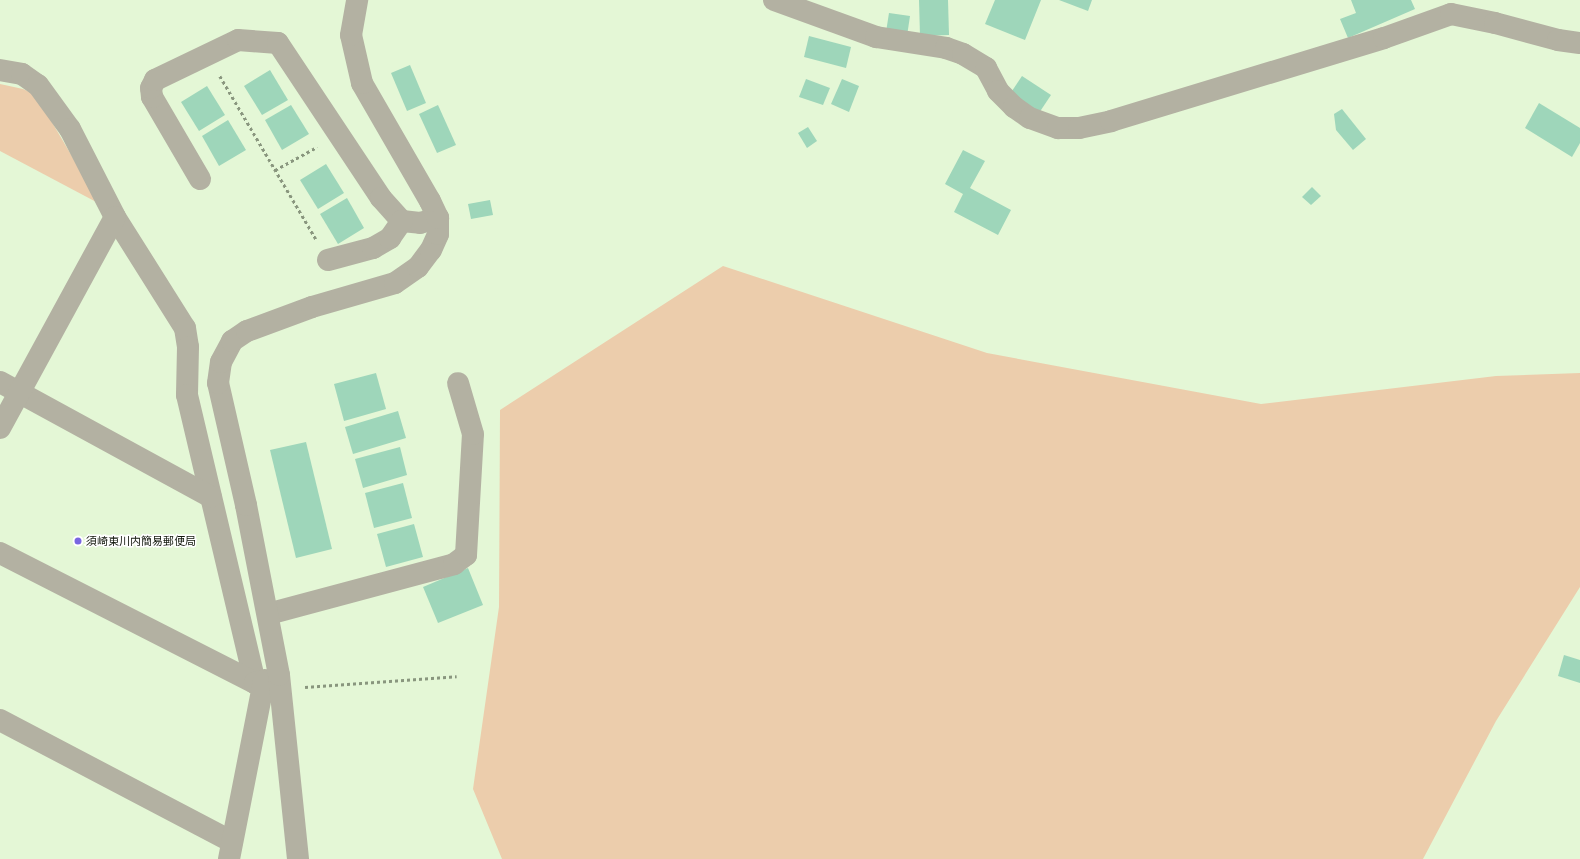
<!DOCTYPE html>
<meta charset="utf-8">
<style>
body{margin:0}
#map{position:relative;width:1580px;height:859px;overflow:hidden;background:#e4f7d6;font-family:Mulish,"Noto Sans JP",sans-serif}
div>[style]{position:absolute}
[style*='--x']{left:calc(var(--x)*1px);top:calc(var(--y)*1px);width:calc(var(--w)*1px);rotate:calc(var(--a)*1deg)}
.green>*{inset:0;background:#eccdac}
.building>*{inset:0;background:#9ed6ba}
.path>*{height:2.5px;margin-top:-1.25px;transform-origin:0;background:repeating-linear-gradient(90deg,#89967e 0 3px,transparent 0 6px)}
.street>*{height:22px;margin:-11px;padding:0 11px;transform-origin:11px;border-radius:11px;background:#b3b1a2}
.dots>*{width:11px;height:11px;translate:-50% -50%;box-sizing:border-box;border:2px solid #fff;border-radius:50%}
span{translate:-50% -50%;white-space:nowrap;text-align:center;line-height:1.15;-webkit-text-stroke:3px #fff;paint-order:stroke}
.poi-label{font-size:11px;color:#11170b}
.left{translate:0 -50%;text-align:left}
</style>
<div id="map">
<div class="green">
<i style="clip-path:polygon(0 84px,23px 89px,36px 95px,100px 204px,0 151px)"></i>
<i style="clip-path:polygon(723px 266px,987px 353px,1261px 404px,1496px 376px,1580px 373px,1580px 587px,1496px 721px,1423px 859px,502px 859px,473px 789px,499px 607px,500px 410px)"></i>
</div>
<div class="building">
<i style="clip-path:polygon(919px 0,948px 0,949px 35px,920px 36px)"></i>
<i style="clip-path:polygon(995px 0,1041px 0,1025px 40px,985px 24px)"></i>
<i style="clip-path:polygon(1059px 0,1092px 0,1088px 11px)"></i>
<i style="clip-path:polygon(1351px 0,1411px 0,1415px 9px,1348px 38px,1340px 19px,1356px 13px)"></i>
<i style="clip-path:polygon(889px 13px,910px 16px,907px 36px,886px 32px)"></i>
<i style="clip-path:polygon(809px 36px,851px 47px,846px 68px,804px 57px)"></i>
<i style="clip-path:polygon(410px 65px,426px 103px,407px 111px,391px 73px)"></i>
<i style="clip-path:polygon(270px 70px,288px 100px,262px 115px,244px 86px)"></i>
<i style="clip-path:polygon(1022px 76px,1051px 95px,1039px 113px,1010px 94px)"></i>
<i style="clip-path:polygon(806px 79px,830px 88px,823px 105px,799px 97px)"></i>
<i style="clip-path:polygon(842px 79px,859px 86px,849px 112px,831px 104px)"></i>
<i style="clip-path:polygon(207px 86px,225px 115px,199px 131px,181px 102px)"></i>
<i style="clip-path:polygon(1539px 103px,1580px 128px,1580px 143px,1572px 157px,1525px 128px)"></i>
<i style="clip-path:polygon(291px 105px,309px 134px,282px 150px,265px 120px)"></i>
<i style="clip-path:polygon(438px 105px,456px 145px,437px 153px,419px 114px)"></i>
<i style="clip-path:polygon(1342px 109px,1366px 139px,1353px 150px,1336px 130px,1334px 114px)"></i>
<i style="clip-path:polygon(228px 120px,246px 150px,219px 166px,202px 136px)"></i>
<i style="clip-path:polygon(808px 127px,817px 141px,807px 148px,798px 133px)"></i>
<i style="clip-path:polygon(963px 150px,985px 161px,970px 188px,1011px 210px,998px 235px,954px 212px,963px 194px,945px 184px)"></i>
<i style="clip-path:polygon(326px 164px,344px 193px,318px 209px,300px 180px)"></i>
<i style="clip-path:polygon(1312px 187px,1321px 196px,1311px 205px,1302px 197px)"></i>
<i style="clip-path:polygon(347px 198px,364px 228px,338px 244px,320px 214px)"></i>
<i style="clip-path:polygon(490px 200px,493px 215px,471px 219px,468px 204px)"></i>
<i style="clip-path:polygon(376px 373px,386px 409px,344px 421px,334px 384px)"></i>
<i style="clip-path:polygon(398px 411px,406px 438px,353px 454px,345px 427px)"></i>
<i style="clip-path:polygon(306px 442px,332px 549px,296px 558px,270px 450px)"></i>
<i style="clip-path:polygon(400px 447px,407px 475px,363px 488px,355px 459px)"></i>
<i style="clip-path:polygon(403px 483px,412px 518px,374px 528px,365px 493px)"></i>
<i style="clip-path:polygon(414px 524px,423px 557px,386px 567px,377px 534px)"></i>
<i style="clip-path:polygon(468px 568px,483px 605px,438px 623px,423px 587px)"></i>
<i style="clip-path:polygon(1564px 655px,1580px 660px,1580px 683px,1558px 676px)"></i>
</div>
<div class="path">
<i style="--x:220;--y:76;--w:189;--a:59.5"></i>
<i style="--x:275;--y:170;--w:48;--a:-28.7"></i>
<i style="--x:305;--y:687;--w:152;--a:-4.1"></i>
</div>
<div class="street">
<i style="--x:774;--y:0;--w:109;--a:19.9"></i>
<i style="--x:876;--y:37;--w:71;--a:8.9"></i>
<i style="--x:946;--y:48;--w:18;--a:19"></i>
<i style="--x:963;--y:54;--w:27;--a:31"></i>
<i style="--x:986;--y:68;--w:26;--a:62"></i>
<i style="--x:998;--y:91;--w:23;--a:45"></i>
<i style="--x:1014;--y:107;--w:19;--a:35"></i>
<i style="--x:1030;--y:118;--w:30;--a:20"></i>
<i style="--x:1058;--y:128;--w:21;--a:0"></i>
<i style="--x:1079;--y:128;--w:33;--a:-12"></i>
<i style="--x:1111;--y:121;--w:285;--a:-16.9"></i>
<i style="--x:1384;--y:38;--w:71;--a:-19.7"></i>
<i style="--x:1451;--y:14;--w:45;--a:11.6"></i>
<i style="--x:1495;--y:23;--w:65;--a:15.1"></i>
<i style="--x:1558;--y:40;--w:22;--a:8"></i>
<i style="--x:0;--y:70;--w:22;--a:10"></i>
<i style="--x:22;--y:74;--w:19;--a:35"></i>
<i style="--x:38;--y:85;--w:54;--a:54"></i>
<i style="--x:70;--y:129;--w:99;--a:62.9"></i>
<i style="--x:115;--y:217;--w:131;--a:57.8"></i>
<i style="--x:185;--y:328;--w:19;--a:81"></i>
<i style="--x:188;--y:347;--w:48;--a:91.2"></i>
<i style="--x:187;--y:395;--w:296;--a:76.7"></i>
<i style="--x:200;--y:179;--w:95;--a:-120.3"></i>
<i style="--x:152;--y:97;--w:9;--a:-96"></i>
<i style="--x:151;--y:88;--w:9;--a:-63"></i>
<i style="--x:155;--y:80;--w:92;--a:-25.7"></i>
<i style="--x:238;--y:40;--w:40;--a:4.3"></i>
<i style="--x:278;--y:43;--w:186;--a:56.4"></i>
<i style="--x:381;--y:198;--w:31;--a:48"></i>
<i style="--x:402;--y:221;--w:18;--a:6"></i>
<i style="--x:420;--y:223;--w:19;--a:-16"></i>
<i style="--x:328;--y:260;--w:47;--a:-14.9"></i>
<i style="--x:373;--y:248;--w:20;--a:-30"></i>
<i style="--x:390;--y:238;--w:21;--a:-55"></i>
<i style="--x:0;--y:382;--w:240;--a:28.6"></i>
<i style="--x:0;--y:428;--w:240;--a:-61.4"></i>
<i style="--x:0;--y:553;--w:286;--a:27"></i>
<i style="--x:255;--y:683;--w:10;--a:-17"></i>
<i style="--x:268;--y:614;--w:193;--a:-15"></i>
<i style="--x:454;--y:564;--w:15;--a:-37"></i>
<i style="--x:466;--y:555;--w:121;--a:-86.7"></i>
<i style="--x:473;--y:434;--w:53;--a:-106.4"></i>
<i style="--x:0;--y:720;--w:262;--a:27.7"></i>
<i style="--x:229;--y:859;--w:181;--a:-78.9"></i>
<i style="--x:298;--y:859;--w:185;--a:-95.9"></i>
<i style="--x:279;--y:675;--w:173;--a:-101"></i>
<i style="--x:246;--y:505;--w:125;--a:-102.9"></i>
<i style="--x:218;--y:383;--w:21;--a:-82"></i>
<i style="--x:221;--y:362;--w:24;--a:-62"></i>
<i style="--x:232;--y:341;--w:18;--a:-34"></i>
<i style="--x:247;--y:331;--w:69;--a:-20.3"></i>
<i style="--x:312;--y:307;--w:86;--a:-16.1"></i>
<i style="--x:395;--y:283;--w:28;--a:-35"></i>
<i style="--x:418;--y:267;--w:21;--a:-53"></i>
<i style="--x:431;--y:250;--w:17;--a:-66"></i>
<i style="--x:438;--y:234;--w:16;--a:-90"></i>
<i style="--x:438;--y:218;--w:19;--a:-115"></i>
<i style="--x:430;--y:201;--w:136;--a:-120"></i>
<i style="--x:362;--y:83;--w:49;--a:-102.9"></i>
<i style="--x:351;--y:35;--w:36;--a:-80"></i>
</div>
<div class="dots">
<i style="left:78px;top:541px;background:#7966e1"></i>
</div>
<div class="poi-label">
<span class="left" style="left:86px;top:541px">須崎東川内簡易郵便局</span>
</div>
</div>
